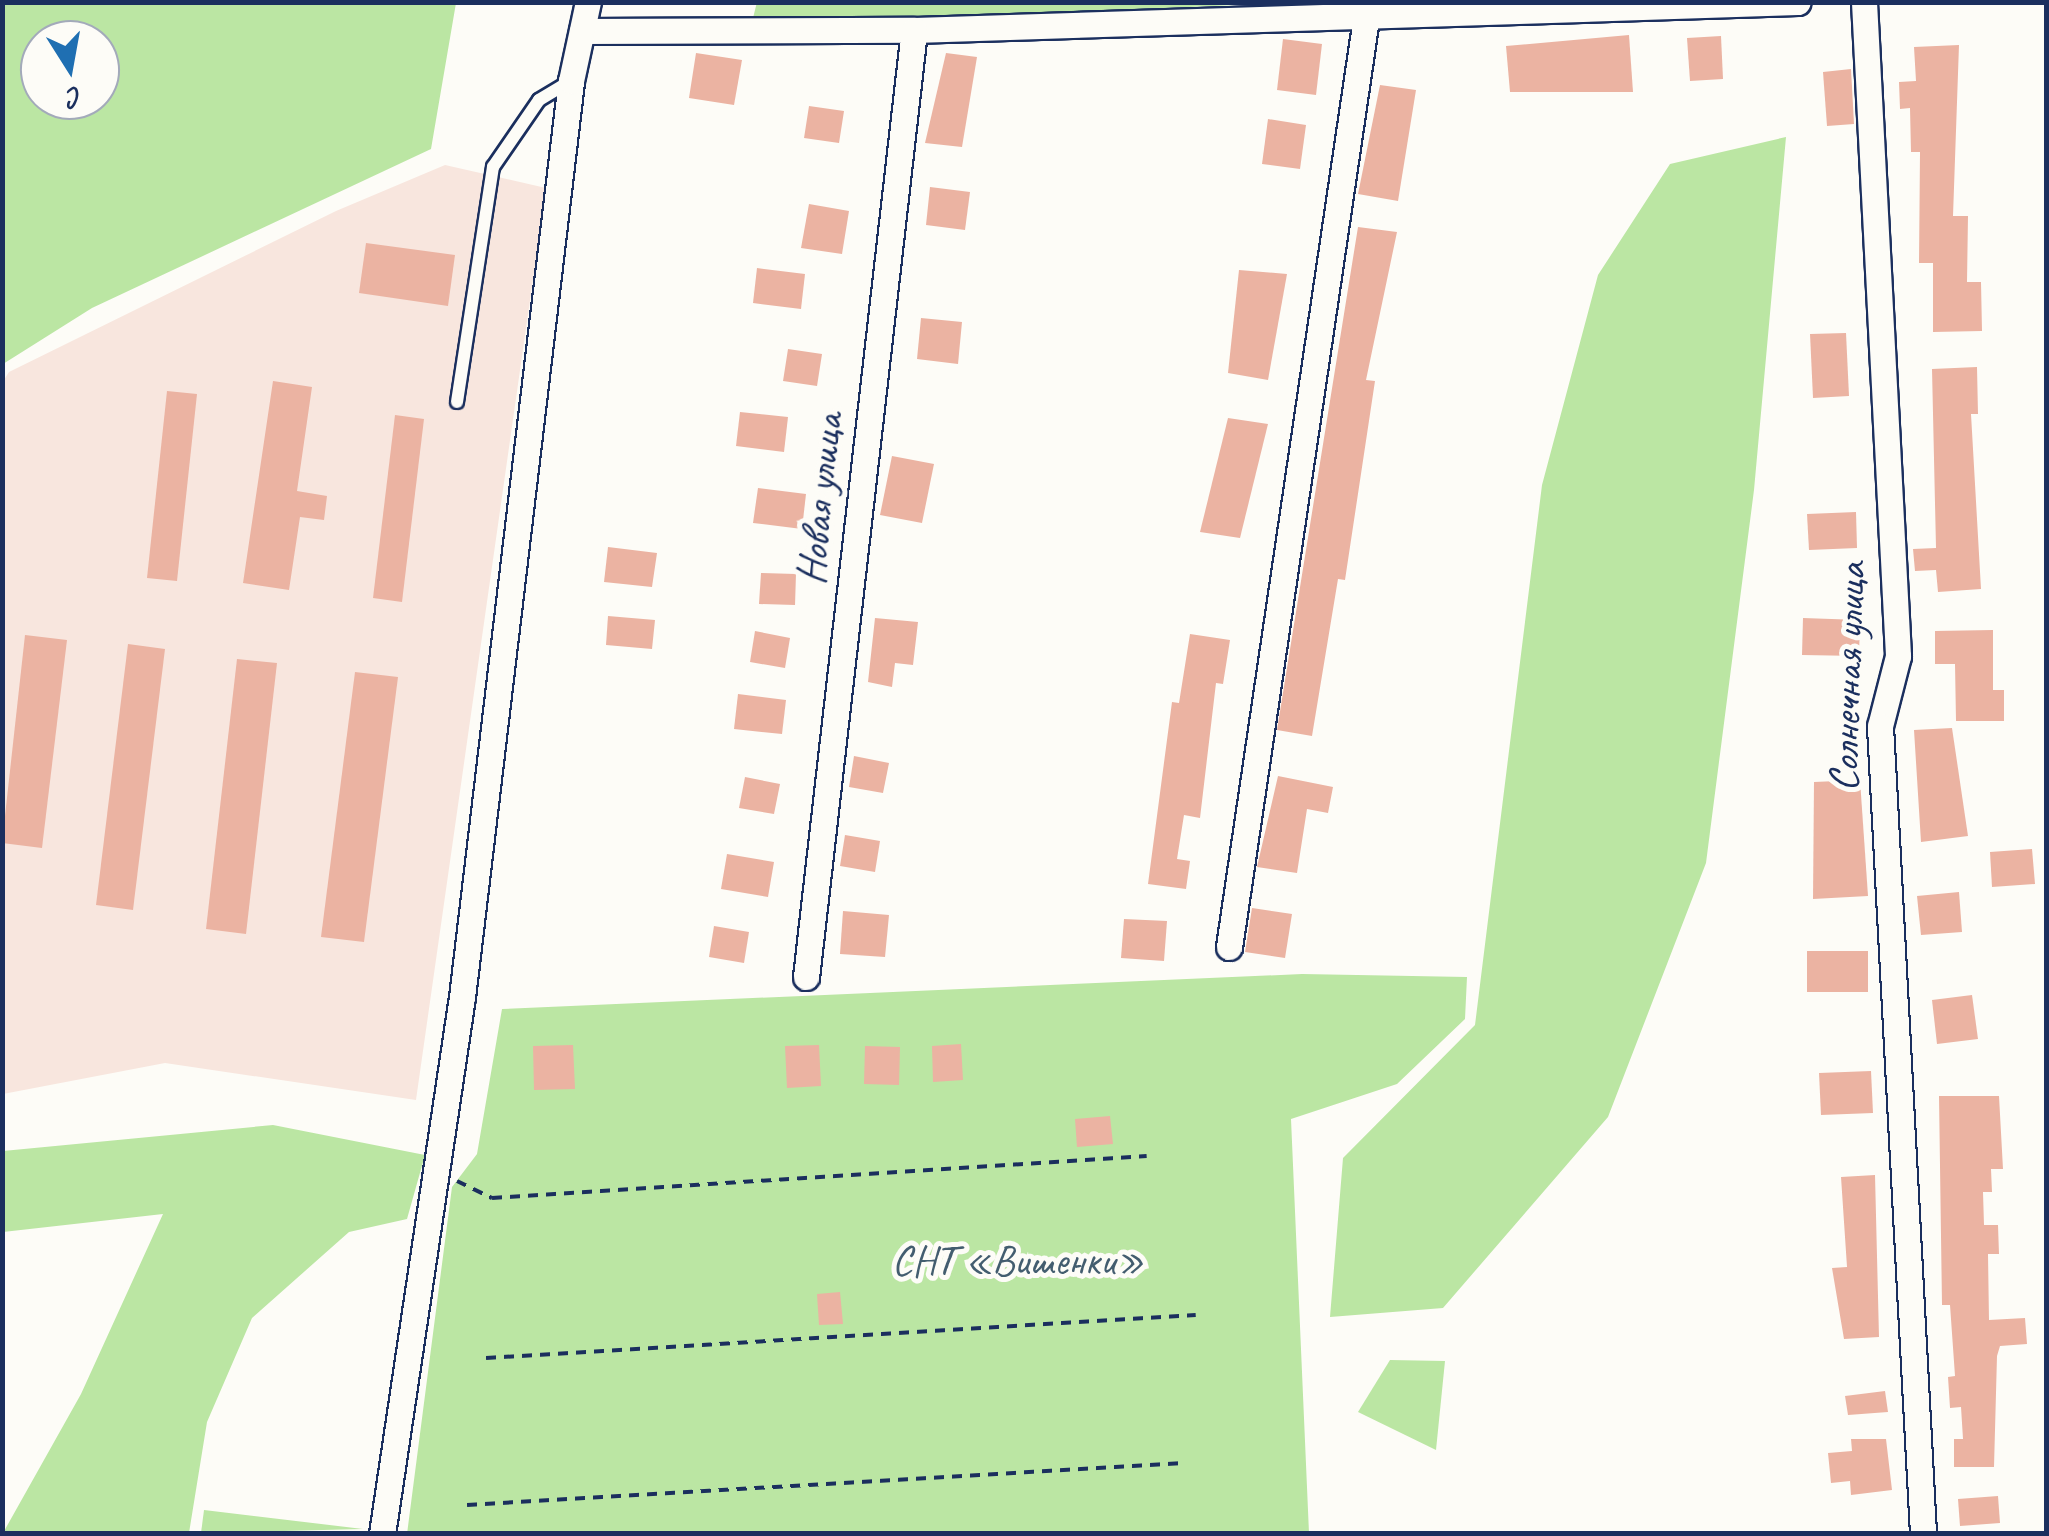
<!DOCTYPE html>
<meta charset="utf-8">
<style>
body{margin:0}
#map{position:relative;width:2049px;height:1536px;overflow:hidden;background:#fdfcf7;font-family:Caveat,sans-serif}
div>[style]{position:absolute}
[style*='--x']{left:calc(var(--x)*1px);top:calc(var(--y)*1px);width:calc(var(--w)*1px);rotate:calc(var(--a)*1deg)}
.built>*{inset:0;background:#f8e6de}
.green>*{inset:0;background:#bbe6a3}
.building>*{inset:0;background:#ebb3a2}
.path>*{height:4px;margin-top:-2px;transform-origin:0;background:repeating-linear-gradient(90deg,#1b2f5e 0 10px,transparent 0 18px)}
.roads{filter:drop-shadow(2px 0 #1b2f5e) drop-shadow(-2px 0 #1b2f5e) drop-shadow(0 2px #1b2f5e) drop-shadow(0 -2px #1b2f5e)}
.service>*{height:12px;margin:-6px;padding:0 6px;transform-origin:6px;border-radius:6px;background:#fdfcf7}
.minor>*{height:25px;margin:-12.5px;padding:0 12.5px;transform-origin:12.5px;border-radius:12.5px;background:#fdfcf7}
span{translate:-50% -50%;white-space:nowrap;text-align:center;line-height:1.15;-webkit-text-stroke:10px #fdfcf7;paint-order:stroke}
.street-label{font-size:42px;color:#1b2f5e}
.park-label{font-size:42px;color:#435d6f}
.frame{position:absolute;inset:0;border:5px solid #1b2f5e;pointer-events:none}
.north{position:absolute;left:20px;top:20px;width:100px;height:100px;box-sizing:border-box;background:#fdfcf7;border:2px solid #a3aaba;border-radius:50%;rotate:169deg;font-size:28px;font-weight:700;line-height:40px;text-align:center;color:#1b2f5e}
.north::after{content:'';display:block;margin:auto;width:35px;height:45px;background:#1f6fb2;clip-path:polygon(50% 0,100% 100%,50% 72%,0 100%)}
</style>
<div id="map">
<div class="built">
<i style="clip-path:polygon(445px 165px,546px 188px,416px 1100px,165px 1063px,3px 1094px,2px 383px,9px 372px,336px 211px)"></i>
</div>
<div class="green">
<i style="clip-path:polygon(evenodd,3px 2px,456px 2px,456px 3px,431px 149px,92px 308px,3px 364px,3px 2px,100px 40px,100px 100px,40px 100px,40px 40px,100px 40px)"></i>
<i style="clip-path:polygon(757px 2px,1284px 3px,751px 26px)"></i>
<i style="clip-path:polygon(1786px 137px,1754px 490px,1706px 863px,1608px 1117px,1443px 1308px,1330px 1317px,1343px 1158px,1475px 1025px,1542px 485px,1598px 275px,1670px 164px)"></i>
<i style="clip-path:polygon(1302px 974px,1467px 977px,1465px 1019px,1397px 1084px,1291px 1119px,1309px 1533px,407px 1534px,452px 1187px,477px 1154px,502px 1009px)"></i>
<i style="clip-path:polygon(273px 1125px,425px 1155px,407px 1219px,349px 1232px,252px 1318px,207px 1422px,189px 1533px,3px 1533px,81px 1394px,163px 1214px,3px 1232px,3px 1151px)"></i>
<i style="clip-path:polygon(1390px 1360px,1445px 1361px,1436px 1450px,1358px 1412px)"></i>
<i style="clip-path:polygon(204px 1510px,363px 1529px,201px 1533px)"></i>
</div>
<div class="building">
<i style="clip-path:polygon(1629px 35px,1633px 92px,1510px 92px,1506px 46px)"></i>
<i style="clip-path:polygon(1721px 36px,1723px 79px,1690px 81px,1687px 38px)"></i>
<i style="clip-path:polygon(1283px 39px,1322px 44px,1316px 95px,1277px 90px)"></i>
<i style="clip-path:polygon(1959px 45px,1953px 216px,1968px 216px,1967px 282px,1981px 282px,1982px 331px,1933px 332px,1933px 263px,1919px 263px,1920px 152px,1911px 152px,1910px 108px,1900px 109px,1899px 82px,1916px 81px,1914px 47px)"></i>
<i style="clip-path:polygon(696px 53px,742px 60px,734px 105px,689px 98px)"></i>
<i style="clip-path:polygon(946px 53px,977px 57px,962px 147px,925px 143px)"></i>
<i style="clip-path:polygon(1851px 69px,1854px 124px,1827px 126px,1823px 72px)"></i>
<i style="clip-path:polygon(1380px 85px,1416px 90px,1398px 201px,1358px 194px)"></i>
<i style="clip-path:polygon(809px 106px,844px 111px,839px 143px,804px 138px)"></i>
<i style="clip-path:polygon(1268px 119px,1306px 125px,1300px 169px,1262px 164px)"></i>
<i style="clip-path:polygon(930px 187px,970px 192px,965px 230px,926px 225px)"></i>
<i style="clip-path:polygon(809px 204px,849px 211px,842px 254px,801px 248px)"></i>
<i style="clip-path:polygon(1358px 227px,1397px 232px,1366px 380px,1375px 381px,1345px 580px,1338px 579px,1312px 736px,1277px 730px)"></i>
<i style="clip-path:polygon(366px 243px,455px 255px,448px 306px,359px 293px)"></i>
<i style="clip-path:polygon(757px 268px,805px 274px,801px 309px,753px 303px)"></i>
<i style="clip-path:polygon(1239px 270px,1287px 274px,1268px 380px,1228px 373px)"></i>
<i style="clip-path:polygon(921px 318px,962px 322px,958px 364px,917px 359px)"></i>
<i style="clip-path:polygon(1846px 333px,1849px 396px,1813px 398px,1810px 334px)"></i>
<i style="clip-path:polygon(788px 349px,822px 354px,817px 386px,783px 381px)"></i>
<i style="clip-path:polygon(1977px 367px,1978px 414px,1971px 414px,1981px 589px,1938px 592px,1936px 570px,1915px 571px,1913px 549px,1936px 548px,1932px 369px)"></i>
<i style="clip-path:polygon(273px 381px,312px 387px,297px 491px,327px 496px,324px 520px,300px 517px,289px 590px,243px 583px)"></i>
<i style="clip-path:polygon(167px 391px,197px 394px,177px 581px,147px 578px)"></i>
<i style="clip-path:polygon(740px 412px,788px 417px,784px 452px,736px 446px)"></i>
<i style="clip-path:polygon(395px 415px,424px 419px,402px 602px,373px 598px)"></i>
<i style="clip-path:polygon(1228px 418px,1268px 424px,1240px 538px,1200px 532px)"></i>
<i style="clip-path:polygon(892px 456px,934px 464px,922px 523px,880px 515px)"></i>
<i style="clip-path:polygon(758px 488px,806px 494px,802px 529px,753px 523px)"></i>
<i style="clip-path:polygon(1856px 512px,1857px 548px,1809px 550px,1807px 514px)"></i>
<i style="clip-path:polygon(608px 547px,657px 553px,652px 587px,604px 582px)"></i>
<i style="clip-path:polygon(761px 573px,796px 574px,795px 605px,759px 604px)"></i>
<i style="clip-path:polygon(608px 616px,655px 620px,652px 649px,606px 645px)"></i>
<i style="clip-path:polygon(875px 618px,918px 622px,913px 665px,895px 663px,892px 687px,868px 682px)"></i>
<i style="clip-path:polygon(1803px 618px,1860px 620px,1859px 656px,1802px 655px)"></i>
<i style="clip-path:polygon(1993px 630px,1993px 690px,2004px 690px,2004px 721px,1956px 721px,1955px 664px,1935px 664px,1935px 631px)"></i>
<i style="clip-path:polygon(755px 631px,790px 638px,785px 668px,750px 662px)"></i>
<i style="clip-path:polygon(1190px 634px,1230px 640px,1223px 684px,1216px 683px,1200px 818px,1184px 815px,1177px 859px,1190px 861px,1186px 889px,1148px 884px,1172px 702px,1179px 703px)"></i>
<i style="clip-path:polygon(25px 635px,67px 640px,42px 848px,2px 843px)"></i>
<i style="clip-path:polygon(128px 644px,165px 649px,133px 910px,96px 905px)"></i>
<i style="clip-path:polygon(237px 659px,277px 663px,246px 934px,206px 929px)"></i>
<i style="clip-path:polygon(355px 672px,398px 677px,364px 942px,321px 937px)"></i>
<i style="clip-path:polygon(738px 694px,786px 700px,782px 734px,734px 729px)"></i>
<i style="clip-path:polygon(1952px 728px,1968px 836px,1921px 842px,1914px 730px)"></i>
<i style="clip-path:polygon(854px 756px,889px 763px,883px 793px,849px 787px)"></i>
<i style="clip-path:polygon(1278px 776px,1333px 787px,1328px 813px,1307px 809px,1297px 873px,1257px 867px)"></i>
<i style="clip-path:polygon(745px 777px,780px 784px,774px 814px,739px 808px)"></i>
<i style="clip-path:polygon(1860px 780px,1868px 896px,1813px 899px,1814px 782px)"></i>
<i style="clip-path:polygon(845px 835px,880px 841px,875px 872px,840px 866px)"></i>
<i style="clip-path:polygon(2032px 849px,2035px 884px,1992px 887px,1990px 852px)"></i>
<i style="clip-path:polygon(727px 854px,774px 862px,768px 897px,721px 889px)"></i>
<i style="clip-path:polygon(1959px 892px,1962px 932px,1921px 935px,1917px 896px)"></i>
<i style="clip-path:polygon(1252px 908px,1292px 914px,1285px 958px,1245px 952px)"></i>
<i style="clip-path:polygon(843px 911px,889px 915px,885px 957px,840px 954px)"></i>
<i style="clip-path:polygon(1124px 919px,1167px 921px,1164px 961px,1121px 958px)"></i>
<i style="clip-path:polygon(714px 926px,749px 932px,744px 963px,709px 957px)"></i>
<i style="clip-path:polygon(1807px 951px,1868px 951px,1868px 992px,1807px 992px)"></i>
<i style="clip-path:polygon(1972px 995px,1978px 1039px,1937px 1044px,1932px 1000px)"></i>
<i style="clip-path:polygon(961px 1044px,963px 1080px,933px 1082px,932px 1046px)"></i>
<i style="clip-path:polygon(573px 1045px,575px 1089px,534px 1090px,533px 1046px)"></i>
<i style="clip-path:polygon(819px 1045px,821px 1086px,787px 1088px,785px 1046px)"></i>
<i style="clip-path:polygon(865px 1046px,900px 1047px,899px 1085px,864px 1084px)"></i>
<i style="clip-path:polygon(1871px 1071px,1873px 1113px,1821px 1115px,1819px 1073px)"></i>
<i style="clip-path:polygon(1939px 1096px,1999px 1096px,2003px 1169px,1991px 1169px,1992px 1192px,1983px 1192px,1984px 1225px,1998px 1225px,1999px 1254px,1988px 1254px,1989px 1320px,2025px 1318px,2027px 1344px,2000px 1346px,1997px 1356px,1994px 1467px,1954px 1467px,1954px 1439px,1963px 1439px,1961px 1407px,1950px 1408px,1948px 1377px,1955px 1376px,1950px 1305px,1942px 1305px)"></i>
<i style="clip-path:polygon(1110px 1116px,1113px 1144px,1077px 1147px,1075px 1119px)"></i>
<i style="clip-path:polygon(1875px 1175px,1879px 1337px,1844px 1339px,1832px 1268px,1847px 1267px,1841px 1177px)"></i>
<i style="clip-path:polygon(840px 1292px,843px 1324px,819px 1325px,817px 1294px)"></i>
<i style="clip-path:polygon(1885px 1391px,1888px 1412px,1848px 1415px,1845px 1396px)"></i>
<i style="clip-path:polygon(1851px 1439px,1886px 1439px,1892px 1490px,1851px 1495px,1850px 1481px,1831px 1483px,1828px 1453px,1852px 1451px)"></i>
<i style="clip-path:polygon(1998px 1496px,2000px 1523px,1960px 1526px,1958px 1499px)"></i>
</div>
<div class="path">
<i style="--x:457;--y:1181;--w:39;--a:26"></i>
<i style="--x:492;--y:1198;--w:656;--a:-3.67"></i>
<i style="--x:486;--y:1358;--w:711;--a:-3.47"></i>
<i style="--x:467;--y:1505;--w:718;--a:-3.35"></i>
</div>
<div class="roads">
<div class="service">
<i style="--x:457;--y:402;--w:238;--a:-81.3"></i>
<i style="--x:493;--y:167;--w:81;--a:-55.5"></i>
<i style="--x:539;--y:100;--w:37;--a:-31"></i>
</div>
<div class="minor">
<i style="--x:1864;--y:2;--w:655;--a:87.02"></i>
<i style="--x:1898;--y:656;--w:72;--a:104.4"></i>
<i style="--x:1880;--y:726;--w:809;--a:86.95"></i>
<i style="--x:582;--y:31;--w:332;--a:-0.2"></i>
<i style="--x:914;--y:30;--w:884;--a:-1.81"></i>
<i style="--x:1229;--y:947;--w:946;--a:-81.61"></i>
<i style="--x:806;--y:977;--w:953;--a:-83.49"></i>
<i style="--x:382;--y:1534;--w:543;--a:-81.53"></i>
<i style="--x:462;--y:997;--w:922;--a:-83.21"></i>
<i style="--x:571;--y:81;--w:81;--a:-77.9"></i>
</div>
</div>
<div class="street-label">
<span style="left:820px;top:499px;rotate:-84deg">Новая улица</span>
<span style="left:1848px;top:677px;rotate:-88deg">Солнечная улица</span>
</div>
<div class="park-label">
<span style="left:1018px;top:1261px">СНТ «Вишенки»</span>
</div>
<div class="frame"></div>
<div class="north">С</div>
</div>
